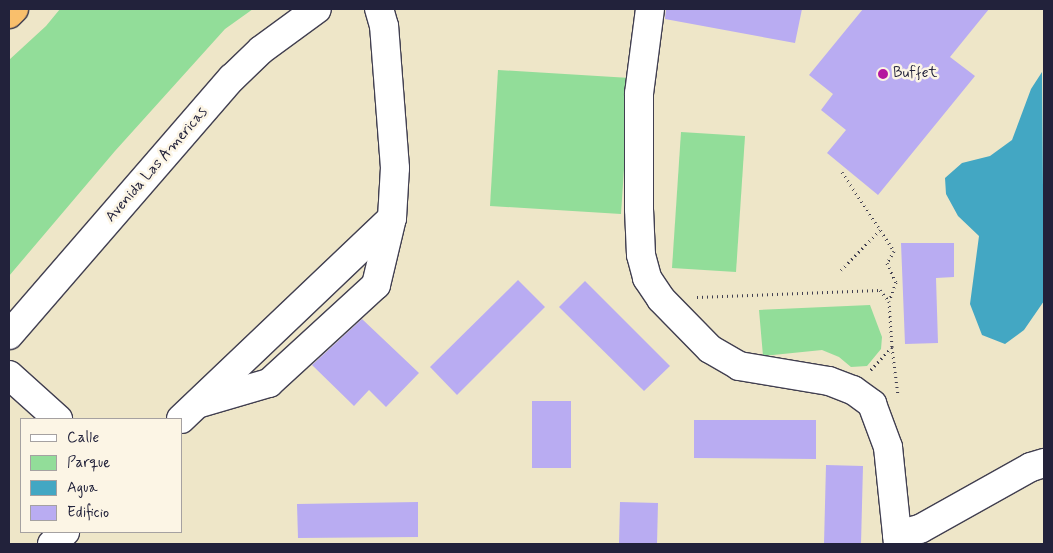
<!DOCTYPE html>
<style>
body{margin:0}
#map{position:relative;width:1053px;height:553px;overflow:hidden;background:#eee6c8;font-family:Mynerve,sans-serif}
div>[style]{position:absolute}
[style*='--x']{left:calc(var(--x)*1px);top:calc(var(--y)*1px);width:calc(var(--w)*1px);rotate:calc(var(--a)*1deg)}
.green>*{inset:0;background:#92dd99}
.water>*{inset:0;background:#43a7c3}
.building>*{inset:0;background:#b9acf2}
.path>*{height:3px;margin-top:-1.5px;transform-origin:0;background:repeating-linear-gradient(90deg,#413f50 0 1px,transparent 0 5px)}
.roads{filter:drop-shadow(1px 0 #413f50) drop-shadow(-1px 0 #413f50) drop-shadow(0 1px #413f50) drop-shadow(0 -1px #413f50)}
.minor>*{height:28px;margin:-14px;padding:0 14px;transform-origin:14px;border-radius:14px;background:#fff}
.highway>*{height:28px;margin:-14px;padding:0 14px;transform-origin:14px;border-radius:14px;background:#f9bf6c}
.dots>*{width:14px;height:14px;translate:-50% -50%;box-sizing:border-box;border:2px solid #fcf5e5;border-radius:50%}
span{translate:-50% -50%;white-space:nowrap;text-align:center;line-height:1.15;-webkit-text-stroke:5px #fcf5e5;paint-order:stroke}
.poi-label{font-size:15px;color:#22223b}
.left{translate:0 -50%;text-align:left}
.street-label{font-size:15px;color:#22223b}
.frame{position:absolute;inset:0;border:10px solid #22223b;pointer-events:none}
.legend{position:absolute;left:20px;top:418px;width:162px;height:115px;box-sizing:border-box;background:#fcf5e5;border:1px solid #a5a1a1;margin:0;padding:6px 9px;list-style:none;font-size:15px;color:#22223b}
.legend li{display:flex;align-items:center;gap:10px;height:25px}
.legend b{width:25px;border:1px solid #a5a1a1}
</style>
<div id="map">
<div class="green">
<i style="clip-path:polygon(60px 9px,253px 9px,225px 29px,115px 151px,9px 276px,9px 60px,46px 26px)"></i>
<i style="clip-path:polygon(498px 70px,630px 78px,621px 214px,490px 206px)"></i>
<i style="clip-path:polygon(681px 132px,745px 136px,736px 272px,672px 268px)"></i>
<i style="clip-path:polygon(870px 305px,882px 337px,881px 349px,867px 366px,851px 367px,839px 357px,822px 350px,763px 356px,759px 310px)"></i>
</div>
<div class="water">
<i style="clip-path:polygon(1042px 72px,1044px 301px,1024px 330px,1005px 344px,982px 335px,970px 304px,979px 236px,958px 216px,946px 194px,945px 178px,962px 163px,990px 156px,1012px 140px,1031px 89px)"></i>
</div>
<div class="building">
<i style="clip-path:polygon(666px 9px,802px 9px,795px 43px,665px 19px)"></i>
<i style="clip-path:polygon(863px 9px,989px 9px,950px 57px,975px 76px,878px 195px,827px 153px,846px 130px,821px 110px,833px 94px,809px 75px)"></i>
<i style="clip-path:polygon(901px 243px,954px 243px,954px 277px,936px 278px,938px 343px,905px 344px)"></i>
<i style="clip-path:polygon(518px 280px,545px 307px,457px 395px,430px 367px)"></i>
<i style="clip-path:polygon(585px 281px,670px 366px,644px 391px,559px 307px)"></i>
<i style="clip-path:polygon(362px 319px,419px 373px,386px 407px,369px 390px,354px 406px,312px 365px)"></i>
<i style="clip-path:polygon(532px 401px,571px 401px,571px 468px,532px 468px)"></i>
<i style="clip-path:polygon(694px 420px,816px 420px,816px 459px,694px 458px)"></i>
<i style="clip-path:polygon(826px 465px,863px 466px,861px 544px,824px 544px)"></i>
<i style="clip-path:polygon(418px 502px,418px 537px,298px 538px,297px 504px)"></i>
<i style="clip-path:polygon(620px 502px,658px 503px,657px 544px,619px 544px)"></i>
</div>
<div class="path">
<i style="--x:842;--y:172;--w:95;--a:56.6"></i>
<i style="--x:894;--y:251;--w:14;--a:120"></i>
<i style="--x:887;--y:263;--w:21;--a:65"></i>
<i style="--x:896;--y:282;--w:20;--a:110"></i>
<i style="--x:889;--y:301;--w:46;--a:86.3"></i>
<i style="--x:892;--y:347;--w:33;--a:133"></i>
<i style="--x:841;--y:270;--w:56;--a:-45.7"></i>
<i style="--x:697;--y:297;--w:183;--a:-2.2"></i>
<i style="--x:880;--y:290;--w:14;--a:51"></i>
<i style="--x:892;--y:347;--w:48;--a:82.9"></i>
</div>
<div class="roads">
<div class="minor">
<i style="--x:650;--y:9;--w:86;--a:97.4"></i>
<i style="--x:639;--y:94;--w:115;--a:90"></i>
<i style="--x:639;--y:209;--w:46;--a:87.5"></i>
<i style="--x:641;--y:255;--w:24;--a:75"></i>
<i style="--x:647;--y:278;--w:25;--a:56"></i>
<i style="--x:661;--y:299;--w:70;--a:45.6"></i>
<i style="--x:710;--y:349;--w:34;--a:30"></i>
<i style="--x:739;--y:366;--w:91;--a:9.5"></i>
<i style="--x:829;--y:381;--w:26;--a:21"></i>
<i style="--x:853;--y:390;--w:24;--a:36"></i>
<i style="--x:872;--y:404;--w:46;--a:69.6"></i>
<i style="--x:888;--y:447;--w:98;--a:84.1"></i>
<i style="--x:9;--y:335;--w:340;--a:-49.1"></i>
<i style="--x:232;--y:78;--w:40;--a:-44"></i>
<i style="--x:261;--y:50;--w:69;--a:-36.2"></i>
<i style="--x:9;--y:375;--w:66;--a:41.9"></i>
<i style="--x:200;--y:403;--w:72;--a:-16.2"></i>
<i style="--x:269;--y:383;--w:145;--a:-42.5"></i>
<i style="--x:376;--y:285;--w:69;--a:-76.6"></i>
<i style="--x:181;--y:419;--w:291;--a:-43.6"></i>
<i style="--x:392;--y:218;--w:50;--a:-86.6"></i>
<i style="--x:395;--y:168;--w:142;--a:-94.4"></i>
<i style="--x:384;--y:26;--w:18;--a:-106"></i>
<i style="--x:897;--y:535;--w:24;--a:-15"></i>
<i style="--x:920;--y:529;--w:127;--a:-29.2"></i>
<i style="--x:1031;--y:467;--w:14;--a:-17"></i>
<i style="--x:52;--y:544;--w:18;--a:-43"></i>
</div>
<div class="highway">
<i style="--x:9;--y:14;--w:7;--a:-45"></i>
</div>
</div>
<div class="dots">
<i style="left:883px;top:74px;background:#b5179e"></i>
</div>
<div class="poi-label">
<span class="left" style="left:893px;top:74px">Buffet</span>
</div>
<div class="street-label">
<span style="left:157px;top:165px;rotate:-49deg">Avenida Las Americas</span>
</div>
<div class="frame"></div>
<ul class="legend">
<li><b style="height:6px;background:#fff"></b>Calle</li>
<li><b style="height:14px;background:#92dd99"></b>Parque</li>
<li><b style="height:14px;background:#43a7c3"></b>Agua</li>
<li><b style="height:14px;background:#b9acf2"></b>Edificio</li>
</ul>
</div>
